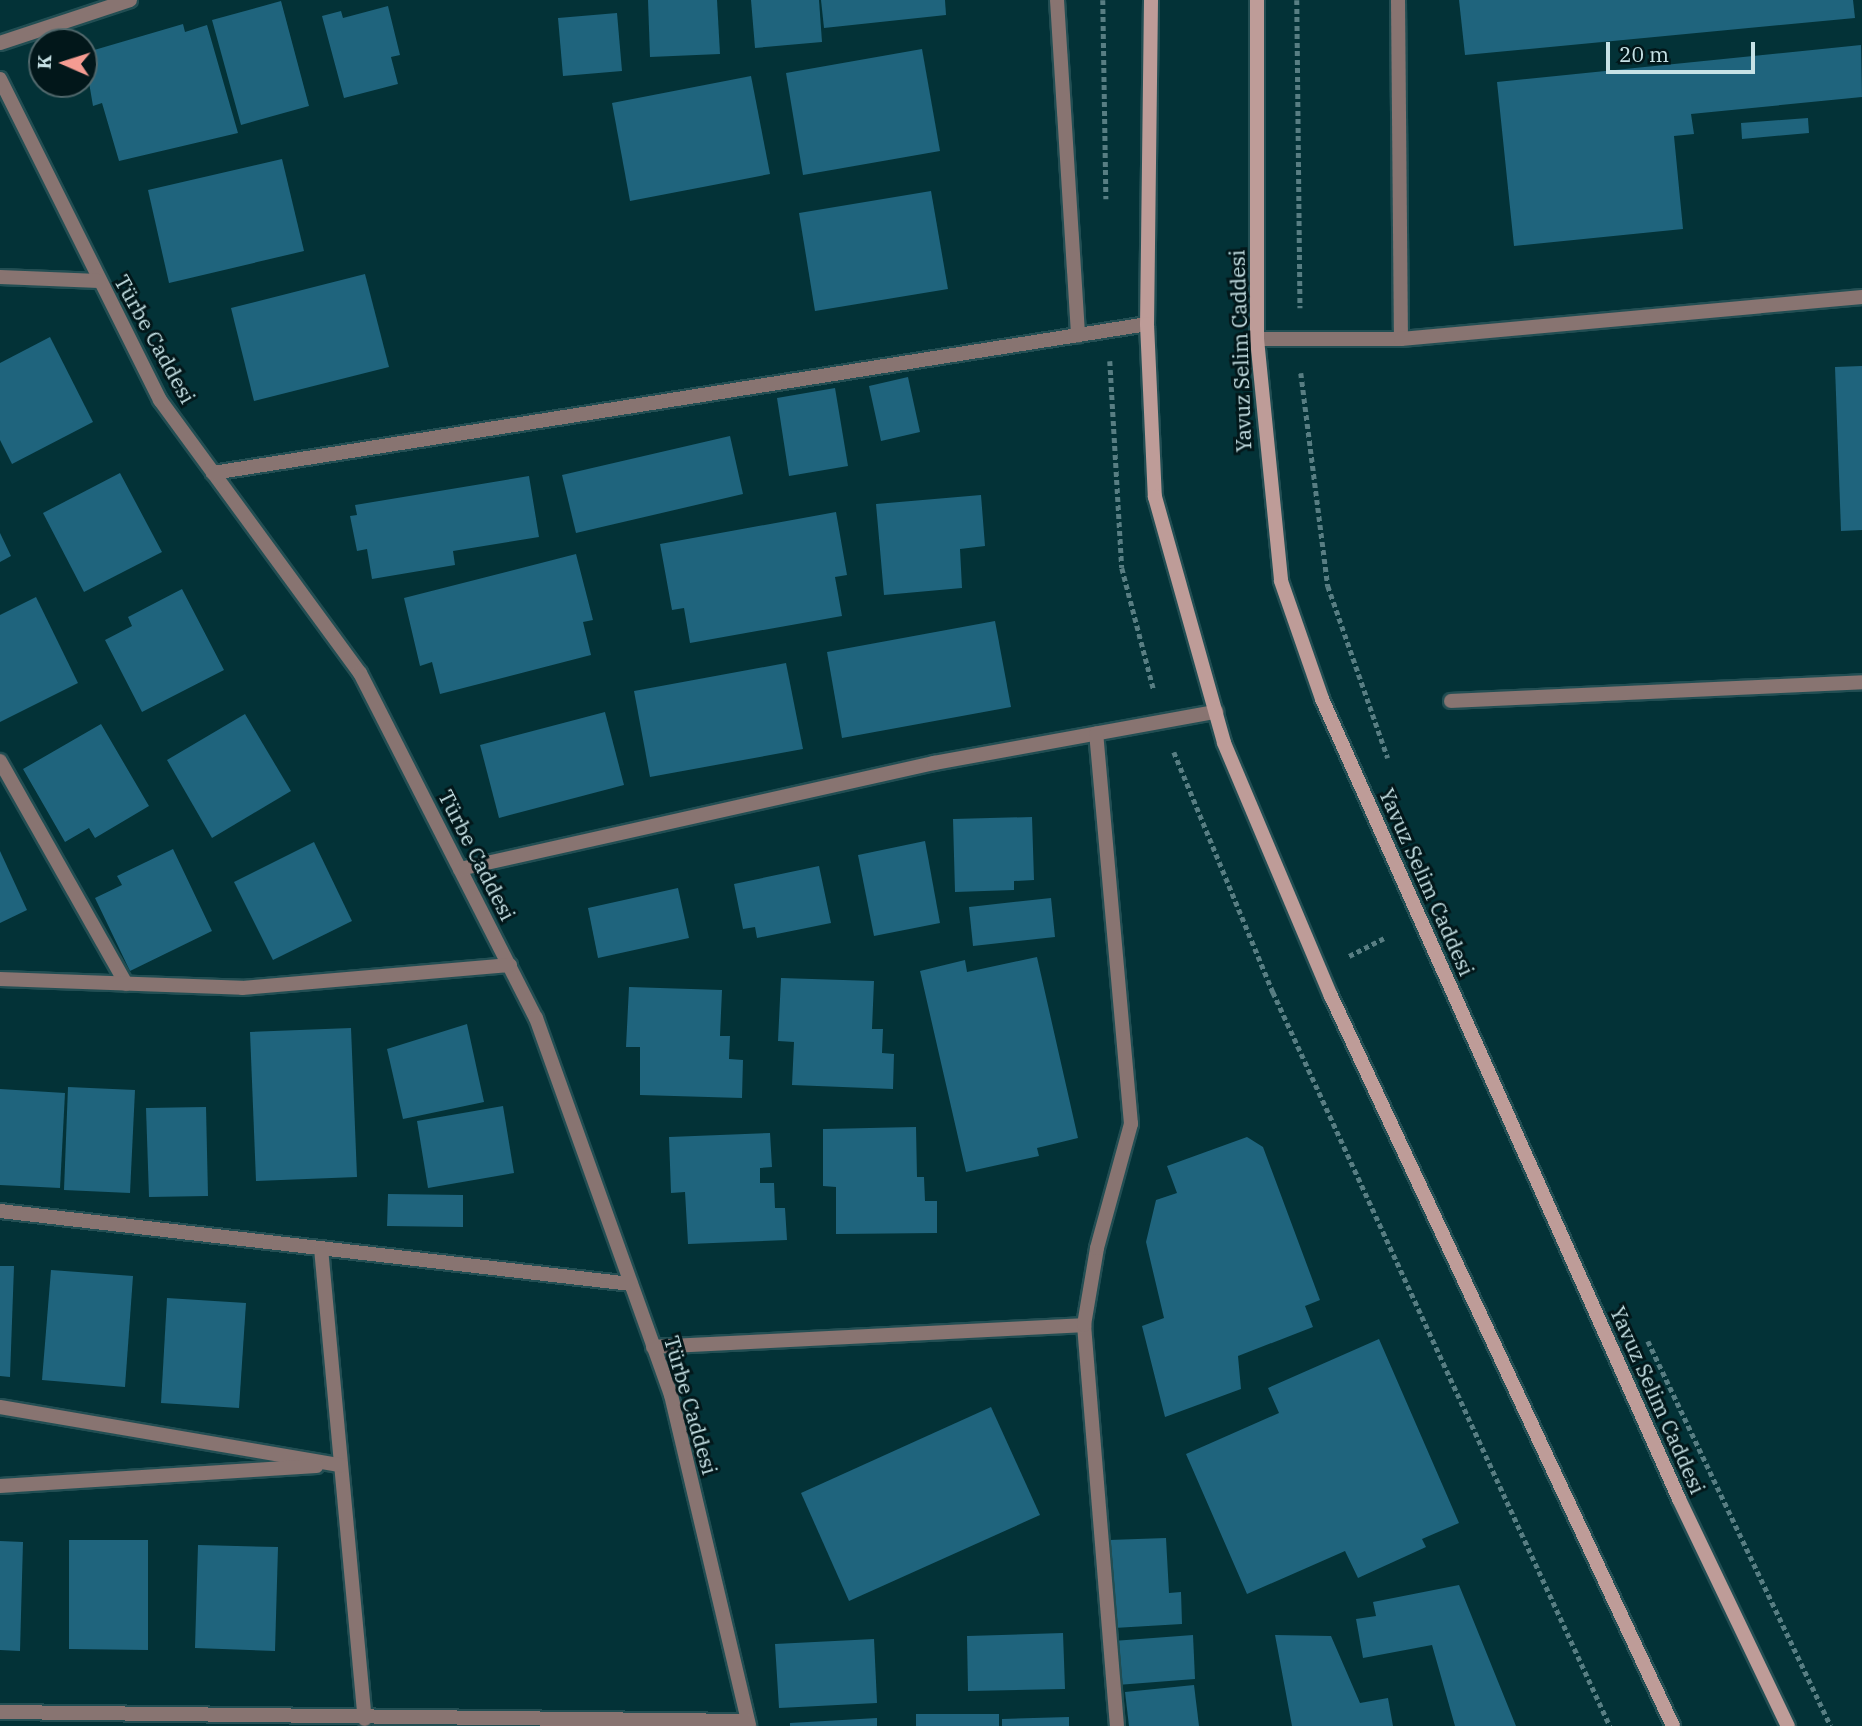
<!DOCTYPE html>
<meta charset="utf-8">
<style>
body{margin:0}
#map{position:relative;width:1862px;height:1726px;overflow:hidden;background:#033237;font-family:"IBM Plex Serif",serif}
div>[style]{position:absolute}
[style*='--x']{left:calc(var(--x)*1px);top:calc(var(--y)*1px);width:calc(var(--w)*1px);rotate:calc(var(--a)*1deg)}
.building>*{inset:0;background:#1f647d}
.path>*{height:4.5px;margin-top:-2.25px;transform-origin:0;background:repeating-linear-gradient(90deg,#587e83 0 5px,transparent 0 8.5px)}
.roads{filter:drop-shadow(2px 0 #224e53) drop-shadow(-2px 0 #224e53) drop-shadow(0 2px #224e53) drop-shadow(0 -2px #224e53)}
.minor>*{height:14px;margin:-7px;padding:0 7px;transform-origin:7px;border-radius:7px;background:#887471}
.secondary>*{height:14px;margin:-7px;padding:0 7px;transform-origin:7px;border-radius:7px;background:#be9c98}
span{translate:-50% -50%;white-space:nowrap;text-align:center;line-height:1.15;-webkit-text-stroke:6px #02171a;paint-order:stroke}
.street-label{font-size:21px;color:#c7e2e6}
.north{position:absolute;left:28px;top:28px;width:70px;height:70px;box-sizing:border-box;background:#02171a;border:2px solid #51686c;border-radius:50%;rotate:273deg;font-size:19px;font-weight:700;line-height:28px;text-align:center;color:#c7e2e6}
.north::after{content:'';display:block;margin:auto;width:24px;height:32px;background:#f59c92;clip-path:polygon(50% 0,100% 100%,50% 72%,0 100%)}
.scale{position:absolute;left:1606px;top:42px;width:149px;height:32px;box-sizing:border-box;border:4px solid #c7e2e6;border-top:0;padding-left:9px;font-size:21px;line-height:24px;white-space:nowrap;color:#c7e2e6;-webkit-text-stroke:5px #02171a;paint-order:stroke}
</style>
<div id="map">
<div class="building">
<i style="clip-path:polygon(648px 0,717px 0,720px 54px,650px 57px)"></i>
<i style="clip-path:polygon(751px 0,819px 0,822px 42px,755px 48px)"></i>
<i style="clip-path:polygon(821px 0,945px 0,946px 15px,824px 28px)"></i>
<i style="clip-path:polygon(1459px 0,1853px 0,1855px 18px,1465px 55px)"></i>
<i style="clip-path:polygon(281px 1px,309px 106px,241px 125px,212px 20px)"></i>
<i style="clip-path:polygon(388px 6px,400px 55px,391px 57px,398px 84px,344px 98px,322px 16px,341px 11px,343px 18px)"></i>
<i style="clip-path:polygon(617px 13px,622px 71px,563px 76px,558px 18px)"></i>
<i style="clip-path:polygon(183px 24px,185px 32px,207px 25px,238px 133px,119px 161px,102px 103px,93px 106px,84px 53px)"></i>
<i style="clip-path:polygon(1861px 45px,1862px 97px,1691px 114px,1694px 134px,1674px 136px,1683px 229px,1514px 246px,1497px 82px)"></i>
<i style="clip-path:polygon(922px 49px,940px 151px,803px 175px,786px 73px)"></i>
<i style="clip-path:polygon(751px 76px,770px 174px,630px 201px,612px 103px)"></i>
<i style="clip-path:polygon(1808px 118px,1809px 133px,1742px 139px,1741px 123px)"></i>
<i style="clip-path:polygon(282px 159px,304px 251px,169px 283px,148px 190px)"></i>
<i style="clip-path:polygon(931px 191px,948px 289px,815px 311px,799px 213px)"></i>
<i style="clip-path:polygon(365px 274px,389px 367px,254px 401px,231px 308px)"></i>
<i style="clip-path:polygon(50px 337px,93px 422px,12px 464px,0 440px,0 363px)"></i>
<i style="clip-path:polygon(1862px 366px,1862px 530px,1841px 531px,1835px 367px)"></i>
<i style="clip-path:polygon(908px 377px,920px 432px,881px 441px,869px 386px)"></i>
<i style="clip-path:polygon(835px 388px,848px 466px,789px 476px,777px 398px)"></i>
<i style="clip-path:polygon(730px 436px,743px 494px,576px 533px,562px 475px)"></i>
<i style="clip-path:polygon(120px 473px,162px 552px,84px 592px,43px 513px)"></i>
<i style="clip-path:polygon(529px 476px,539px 537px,453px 551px,455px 565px,372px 579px,367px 549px,357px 551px,350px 516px,357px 515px,355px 505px)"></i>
<i style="clip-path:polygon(981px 495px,985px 546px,960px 549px,962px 588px,884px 595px,876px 504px)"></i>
<i style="clip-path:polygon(836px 512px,847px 575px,835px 577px,842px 616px,690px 643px,684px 608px,672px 610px,660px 544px)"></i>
<i style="clip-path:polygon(0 533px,11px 556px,0 562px)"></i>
<i style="clip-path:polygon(576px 554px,593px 620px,583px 622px,591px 655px,440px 694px,432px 662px,420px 666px,404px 598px)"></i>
<i style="clip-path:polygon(182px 589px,224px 670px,142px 712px,105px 640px,132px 626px,128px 617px)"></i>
<i style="clip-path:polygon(36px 597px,78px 683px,0 722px,0 615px)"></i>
<i style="clip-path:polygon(995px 621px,1011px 707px,842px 738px,827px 652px)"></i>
<i style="clip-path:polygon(786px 663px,803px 749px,650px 777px,634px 691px)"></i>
<i style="clip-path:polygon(605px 712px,624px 785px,499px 818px,480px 745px)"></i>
<i style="clip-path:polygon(245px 714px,291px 791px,212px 838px,167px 760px)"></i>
<i style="clip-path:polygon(101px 724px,149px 806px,95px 838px,89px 828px,65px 842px,23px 769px)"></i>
<i style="clip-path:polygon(1032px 817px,1034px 880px,1014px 881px,1014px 890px,955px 892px,953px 819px)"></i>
<i style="clip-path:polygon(925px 841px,940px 923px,874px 936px,858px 855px)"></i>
<i style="clip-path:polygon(314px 842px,352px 921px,273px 960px,234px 882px)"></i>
<i style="clip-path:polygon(173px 849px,212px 931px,130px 971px,95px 898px,122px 885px,117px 876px)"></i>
<i style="clip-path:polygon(0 851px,27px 910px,0 923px)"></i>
<i style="clip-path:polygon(819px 866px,831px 923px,757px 938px,755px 927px,743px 929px,734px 884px)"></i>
<i style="clip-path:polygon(678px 888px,689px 938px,598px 958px,588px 908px)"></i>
<i style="clip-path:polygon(1051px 898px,1055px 937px,973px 946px,969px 907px)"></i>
<i style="clip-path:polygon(1037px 957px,1078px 1138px,1037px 1148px,1039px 1156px,966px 1172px,920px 971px,965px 960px,967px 972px)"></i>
<i style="clip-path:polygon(781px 978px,874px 981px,872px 1029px,883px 1029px,882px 1053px,894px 1054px,893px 1089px,792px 1085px,794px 1042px,778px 1041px)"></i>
<i style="clip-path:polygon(629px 987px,722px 990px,720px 1036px,730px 1036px,729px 1059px,743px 1060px,742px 1098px,640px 1095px,640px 1047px,626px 1047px)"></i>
<i style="clip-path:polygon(467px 1024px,484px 1102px,403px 1119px,387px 1049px)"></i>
<i style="clip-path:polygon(351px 1028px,357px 1177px,256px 1181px,250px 1032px)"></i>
<i style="clip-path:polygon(68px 1087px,135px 1090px,130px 1193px,64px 1190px)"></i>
<i style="clip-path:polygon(0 1089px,65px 1093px,60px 1188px,0 1185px)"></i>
<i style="clip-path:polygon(503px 1106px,514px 1173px,428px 1188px,417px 1121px)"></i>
<i style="clip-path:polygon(206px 1107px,208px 1196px,149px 1197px,146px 1108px)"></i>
<i style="clip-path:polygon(916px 1127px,917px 1177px,924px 1177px,925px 1201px,937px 1201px,937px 1233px,836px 1234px,836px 1187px,823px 1186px,823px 1129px)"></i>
<i style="clip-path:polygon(770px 1133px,772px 1167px,760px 1168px,760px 1183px,774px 1183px,775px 1208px,785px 1208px,787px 1240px,688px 1244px,685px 1192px,671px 1193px,669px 1137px)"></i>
<i style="clip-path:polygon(1247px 1137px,1263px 1147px,1320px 1300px,1305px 1306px,1313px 1327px,1238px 1356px,1241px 1389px,1165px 1417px,1142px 1326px,1164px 1318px,1146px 1242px,1156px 1200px,1177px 1193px,1167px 1166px)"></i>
<i style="clip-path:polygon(388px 1194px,463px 1195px,463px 1227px,387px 1226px)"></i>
<i style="clip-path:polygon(0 1266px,14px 1266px,10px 1377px,0 1376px)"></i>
<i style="clip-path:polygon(51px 1270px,133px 1276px,125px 1387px,42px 1380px)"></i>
<i style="clip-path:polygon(167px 1298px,246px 1303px,239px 1408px,161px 1403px)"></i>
<i style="clip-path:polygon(1379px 1339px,1459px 1523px,1422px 1539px,1426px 1547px,1358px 1578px,1345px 1551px,1247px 1594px,1186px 1454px,1279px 1413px,1268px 1388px)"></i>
<i style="clip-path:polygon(991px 1407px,1040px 1515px,849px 1601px,801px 1493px)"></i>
<i style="clip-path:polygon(1166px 1538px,1169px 1593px,1181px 1592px,1182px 1624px,1114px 1628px,1109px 1540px)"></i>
<i style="clip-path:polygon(69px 1540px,148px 1540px,148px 1650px,69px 1649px)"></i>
<i style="clip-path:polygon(0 1541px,23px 1542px,20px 1651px,0 1650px)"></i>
<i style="clip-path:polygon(198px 1545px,278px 1547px,275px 1651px,195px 1648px)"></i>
<i style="clip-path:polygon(1459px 1585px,1516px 1726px,1455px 1726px,1432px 1645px,1363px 1658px,1356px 1619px,1376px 1616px,1373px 1602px)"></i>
<i style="clip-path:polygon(1063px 1633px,1065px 1689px,968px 1691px,967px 1636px)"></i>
<i style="clip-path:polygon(1193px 1635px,1195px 1679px,1117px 1685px,1113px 1641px)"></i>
<i style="clip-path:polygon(1275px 1635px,1331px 1636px,1360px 1703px,1388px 1698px,1393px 1726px,1292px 1726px)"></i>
<i style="clip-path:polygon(874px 1639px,877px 1703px,779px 1708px,775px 1644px)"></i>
<i style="clip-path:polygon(1194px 1685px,1199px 1726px,1129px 1726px,1125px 1692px)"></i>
<i style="clip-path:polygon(916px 1714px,999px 1714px,999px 1726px,916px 1726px)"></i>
<i style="clip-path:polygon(1069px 1717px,1069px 1726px,1002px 1726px,1002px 1719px)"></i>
<i style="clip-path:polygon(877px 1718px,877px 1726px,790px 1726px,790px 1723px)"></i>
</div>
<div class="path">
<i style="--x:1103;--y:0;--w:199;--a:89.1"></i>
<i style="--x:1297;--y:0;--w:308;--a:89.4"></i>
<i style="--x:1110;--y:361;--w:207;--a:86.7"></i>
<i style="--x:1122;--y:568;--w:127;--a:75.4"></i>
<i style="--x:1301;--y:373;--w:215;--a:82.8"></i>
<i style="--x:1328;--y:586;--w:182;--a:70.8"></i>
<i style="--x:1174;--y:752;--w:260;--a:67.6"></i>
<i style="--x:1273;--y:992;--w:808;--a:65.34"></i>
<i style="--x:1349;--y:956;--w:39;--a:-27"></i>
<i style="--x:1648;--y:1341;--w:426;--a:64.6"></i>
</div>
<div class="roads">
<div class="minor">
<i style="--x:1057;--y:0;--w:336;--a:86.4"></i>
<i style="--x:1398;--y:0;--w:339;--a:89.5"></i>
<i style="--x:0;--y:43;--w:137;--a:-18.3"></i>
<i style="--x:0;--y:79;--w:359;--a:63.5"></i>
<i style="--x:160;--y:400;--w:338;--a:53.8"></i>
<i style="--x:360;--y:673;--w:387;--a:63"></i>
<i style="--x:536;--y:1018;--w:400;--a:70.3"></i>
<i style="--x:671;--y:1395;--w:340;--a:76.7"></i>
<i style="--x:0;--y:277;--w:99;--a:2.3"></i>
<i style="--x:1257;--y:339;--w:144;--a:0"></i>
<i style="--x:1401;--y:339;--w:463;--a:-5.2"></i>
<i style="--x:213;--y:473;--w:946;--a:-9.06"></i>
<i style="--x:1451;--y:701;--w:411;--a:-2.6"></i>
<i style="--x:0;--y:761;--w:256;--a:60.5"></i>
<i style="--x:460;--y:869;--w:486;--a:-12.6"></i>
<i style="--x:934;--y:763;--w:287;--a:-10.3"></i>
<i style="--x:0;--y:979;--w:242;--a:2.1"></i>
<i style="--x:242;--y:988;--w:269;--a:-4.9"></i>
<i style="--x:0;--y:1211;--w:635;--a:6.6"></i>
<i style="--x:321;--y:1248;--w:473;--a:84.7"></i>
<i style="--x:1084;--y:1325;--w:402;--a:85.3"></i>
<i style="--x:653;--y:1347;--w:432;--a:-2.9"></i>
<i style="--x:1084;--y:1325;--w:78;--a:-80.4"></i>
<i style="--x:1097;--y:1248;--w:129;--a:-74.7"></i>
<i style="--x:1131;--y:1124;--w:392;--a:-95.1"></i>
<i style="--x:0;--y:1407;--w:346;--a:9.7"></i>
<i style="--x:0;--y:1486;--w:317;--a:-3.6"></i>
<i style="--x:0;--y:1712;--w:747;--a:0.69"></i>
</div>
<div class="secondary">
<i style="--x:1151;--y:0;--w:324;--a:90.7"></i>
<i style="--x:1147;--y:324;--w:173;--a:87.4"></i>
<i style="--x:1155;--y:497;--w:255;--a:74.3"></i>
<i style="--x:1224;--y:743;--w:275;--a:67.1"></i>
<i style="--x:1331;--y:996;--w:806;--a:64.9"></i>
<i style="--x:1257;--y:0;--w:339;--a:90"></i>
<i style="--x:1257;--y:339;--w:243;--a:84.3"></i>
<i style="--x:1281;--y:581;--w:125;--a:70.8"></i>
<i style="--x:1322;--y:699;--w:876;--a:65.95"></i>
<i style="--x:1679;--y:1499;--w:252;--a:64.4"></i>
</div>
</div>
<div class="street-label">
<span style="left:155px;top:339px;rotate:61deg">Türbe Caddesi</span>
<span style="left:1240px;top:351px;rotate:-92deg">Yavuz Selim Caddesi</span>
<span style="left:477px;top:855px;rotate:63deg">Türbe Caddesi</span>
<span style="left:1427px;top:882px;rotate:66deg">Yavuz Selim Caddesi</span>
<span style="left:1658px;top:1400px;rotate:66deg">Yavuz Selim Caddesi</span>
<span style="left:691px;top:1405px;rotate:74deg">Türbe Caddesi</span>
</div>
<div class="north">K</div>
<div class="scale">20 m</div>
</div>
